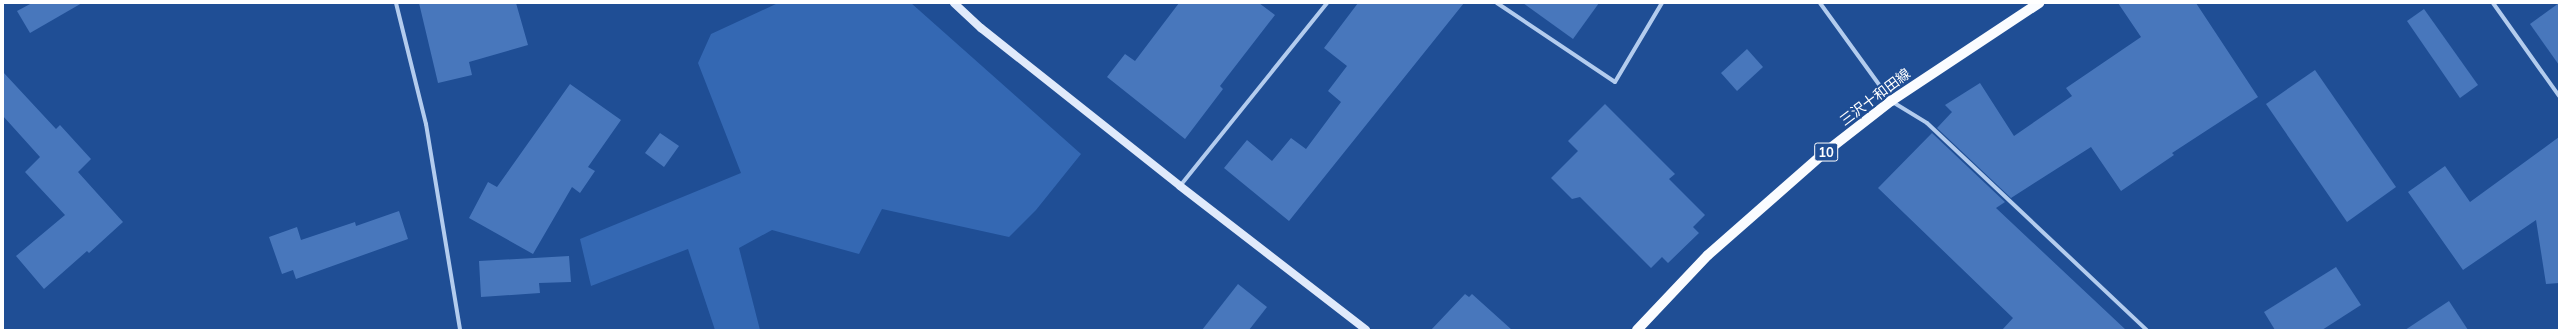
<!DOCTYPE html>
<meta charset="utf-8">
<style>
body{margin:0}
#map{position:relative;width:2562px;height:333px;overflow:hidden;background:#1f4e95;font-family:Mulish,"Noto Sans JP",sans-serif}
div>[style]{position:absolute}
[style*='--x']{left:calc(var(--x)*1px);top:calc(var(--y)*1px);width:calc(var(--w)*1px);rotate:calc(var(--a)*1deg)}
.green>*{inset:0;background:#3468b3}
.building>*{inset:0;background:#4877bc}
.street>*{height:4px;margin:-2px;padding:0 2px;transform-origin:2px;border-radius:2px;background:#b3ccee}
.secondary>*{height:8px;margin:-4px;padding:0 4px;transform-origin:4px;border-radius:4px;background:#e0eafb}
.primary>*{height:10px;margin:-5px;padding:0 5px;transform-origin:5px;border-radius:5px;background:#fafcff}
span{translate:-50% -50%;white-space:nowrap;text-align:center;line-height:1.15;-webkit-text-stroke:4px #1f4e95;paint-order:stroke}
.shield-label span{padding:1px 3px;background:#1f4e95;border:1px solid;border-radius:3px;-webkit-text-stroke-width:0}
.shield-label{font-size:13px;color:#fff;font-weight:700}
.street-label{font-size:14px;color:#fff}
.frame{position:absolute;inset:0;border:4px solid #fff;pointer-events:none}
</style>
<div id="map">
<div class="green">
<i style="clip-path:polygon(778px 3px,911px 3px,1081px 154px,1036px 210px,1009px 237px,882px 209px,859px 254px,772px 230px,739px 248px,760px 330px,715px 330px,688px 249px,591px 286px,580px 239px,741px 173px,698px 63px,711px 34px)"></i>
</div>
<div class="building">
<i style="clip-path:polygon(32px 3px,82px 3px,30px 33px,17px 11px)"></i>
<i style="clip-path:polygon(419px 3px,516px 3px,528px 45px,469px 62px,472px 75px,438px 83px)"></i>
<i style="clip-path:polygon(1179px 3px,1259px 3px,1275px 15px,1220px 86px,1223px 89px,1185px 139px,1107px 77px,1125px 54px,1135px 61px)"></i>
<i style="clip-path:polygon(1358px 3px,1464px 3px,1289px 221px,1224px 168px,1247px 140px,1272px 161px,1291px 138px,1306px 149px,1341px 102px,1328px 91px,1347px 66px,1324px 48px)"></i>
<i style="clip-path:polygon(1523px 3px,1599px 3px,1573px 39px)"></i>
<i style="clip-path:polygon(2118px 3px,2196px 3px,2258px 97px,2172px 153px,2174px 155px,2121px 191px,2091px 147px,2011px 198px,1937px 128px,1952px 112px,1945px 105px,1980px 83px,2014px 136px,2072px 96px,2066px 88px,2141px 37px)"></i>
<i style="clip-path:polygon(2559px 3px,2559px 65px,2530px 24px)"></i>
<i style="clip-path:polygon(2424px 9px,2478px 85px,2460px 98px,2407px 21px)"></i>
<i style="clip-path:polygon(1747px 49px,1763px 67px,1737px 91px,1721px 73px)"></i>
<i style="clip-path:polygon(2315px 70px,2396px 187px,2347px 222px,2266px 104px)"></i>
<i style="clip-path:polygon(3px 72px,56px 129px,60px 125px,91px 159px,78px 172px,123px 222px,89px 253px,87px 251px,44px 289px,16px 256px,65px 215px,25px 172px,40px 157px,3px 116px)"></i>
<i style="clip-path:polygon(570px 84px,621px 120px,588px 167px,595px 171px,580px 193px,572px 187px,533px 254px,469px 218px,488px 182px,497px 187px)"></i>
<i style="clip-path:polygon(1605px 104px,1675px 174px,1669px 179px,1705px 215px,1693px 227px,1699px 233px,1668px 263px,1662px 257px,1651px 268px,1580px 197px,1572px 199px,1551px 178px,1578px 151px,1568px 141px)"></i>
<i style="clip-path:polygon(660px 133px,679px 146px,664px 167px,645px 153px)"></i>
<i style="clip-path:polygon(1932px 133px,2005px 202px,1996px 208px,2126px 330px,2002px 330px,2013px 318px,1878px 188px)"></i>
<i style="clip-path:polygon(2559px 137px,2559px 283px,2546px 284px,2536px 220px,2463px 270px,2408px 192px,2445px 166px,2470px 202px)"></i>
<i style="clip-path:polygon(399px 211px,408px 239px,296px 279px,293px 270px,282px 274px,269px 237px,297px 227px,301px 240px,355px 222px,356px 226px)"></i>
<i style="clip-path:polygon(569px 256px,571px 282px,539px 283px,540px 293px,481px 297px,479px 261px)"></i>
<i style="clip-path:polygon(2336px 267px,2361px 305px,2322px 330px,2275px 330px,2264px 312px)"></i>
<i style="clip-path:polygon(1238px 284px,1267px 307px,1249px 330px,1202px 330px)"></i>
<i style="clip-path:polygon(1465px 294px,1469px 297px,1472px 294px,1512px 330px,1431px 330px)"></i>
<i style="clip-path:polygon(2449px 301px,2468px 330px,2405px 330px)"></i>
</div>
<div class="street">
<i style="--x:396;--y:3;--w:125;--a:76.1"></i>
<i style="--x:426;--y:124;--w:209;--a:80.6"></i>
<i style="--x:1497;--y:3;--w:142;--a:33.8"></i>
<i style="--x:1615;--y:82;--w:92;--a:-59.3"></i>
<i style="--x:1820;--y:3;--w:121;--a:54.1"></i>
<i style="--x:1891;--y:101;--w:42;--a:31.4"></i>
<i style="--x:1927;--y:123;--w:302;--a:43.3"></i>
<i style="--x:2493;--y:3;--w:114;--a:54.6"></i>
<i style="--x:1180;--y:186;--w:235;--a:-51.2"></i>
</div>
<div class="secondary">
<i style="--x:954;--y:3;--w:37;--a:43"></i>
<i style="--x:981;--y:28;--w:254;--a:38.4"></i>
<i style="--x:1180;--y:186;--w:235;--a:37.7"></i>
</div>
<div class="primary">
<i style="--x:1637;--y:330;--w:103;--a:-46.6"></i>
<i style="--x:1708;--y:255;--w:153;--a:-41.3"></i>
<i style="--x:1823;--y:154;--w:86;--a:-37.9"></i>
<i style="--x:1891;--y:101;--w:178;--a:-33.5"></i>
</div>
<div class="shield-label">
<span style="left:1826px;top:152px">10</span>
</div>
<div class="street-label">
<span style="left:1875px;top:97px;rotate:-37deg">三沢十和田線</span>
</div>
<div class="frame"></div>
</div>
